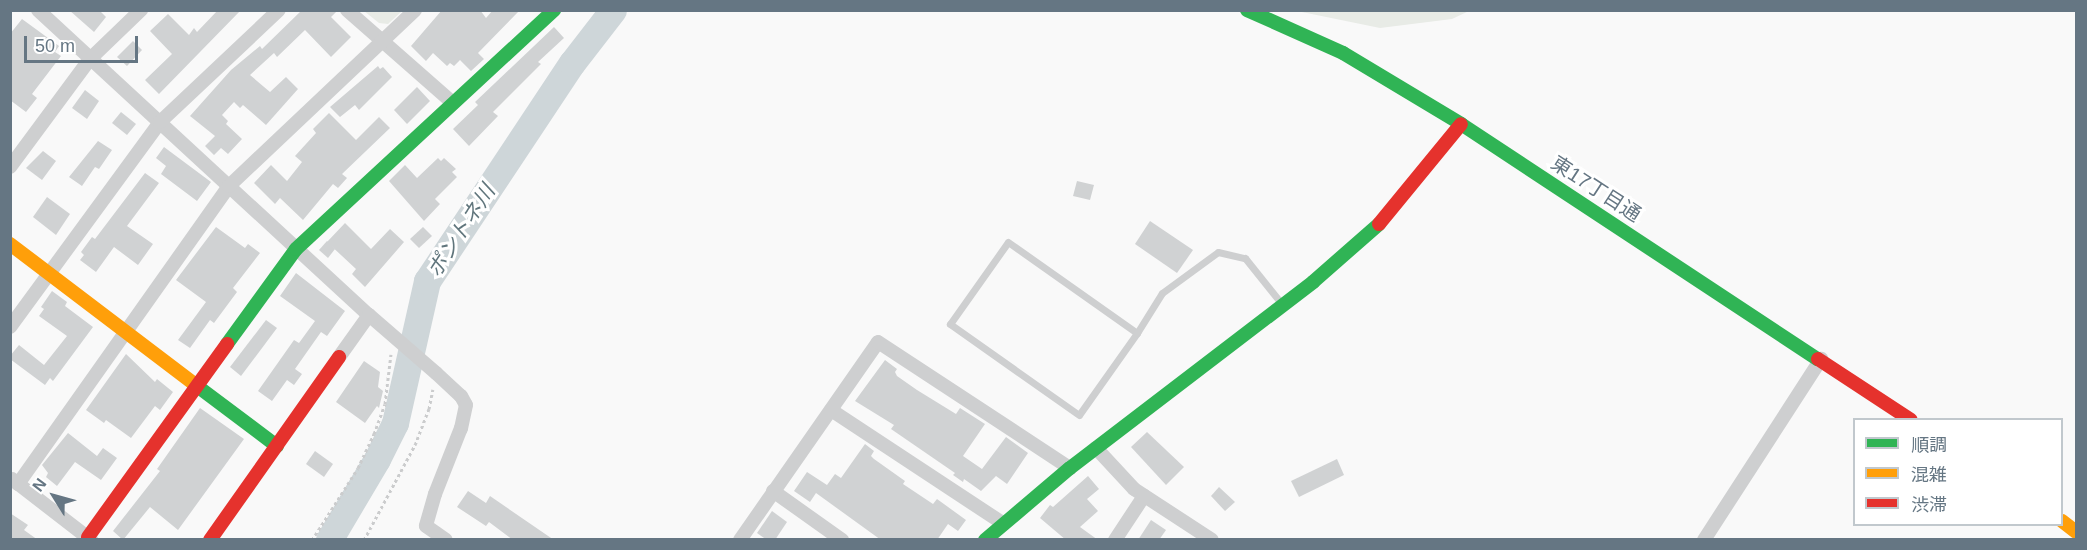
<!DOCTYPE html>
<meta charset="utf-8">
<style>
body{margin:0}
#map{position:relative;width:2087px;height:550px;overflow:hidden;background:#f9f9f9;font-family:Helvetica,"Noto Sans JP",sans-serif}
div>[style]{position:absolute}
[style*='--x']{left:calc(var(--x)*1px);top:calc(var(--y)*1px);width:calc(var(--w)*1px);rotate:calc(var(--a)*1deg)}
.green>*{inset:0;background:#e8ebe6}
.river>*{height:27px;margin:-13.5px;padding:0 13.5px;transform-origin:13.5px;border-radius:13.5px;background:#ced6d9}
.building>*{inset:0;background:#d0d2d3}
.path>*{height:3px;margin-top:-1.5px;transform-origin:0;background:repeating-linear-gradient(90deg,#cbcccd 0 3px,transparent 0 6px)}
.lane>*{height:7px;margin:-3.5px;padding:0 3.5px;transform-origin:3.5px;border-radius:3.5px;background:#cecfd0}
.street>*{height:14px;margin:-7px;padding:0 7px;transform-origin:7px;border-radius:7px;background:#cecfd0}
.fast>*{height:14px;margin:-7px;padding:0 7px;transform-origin:7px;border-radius:7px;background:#30b455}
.slow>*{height:14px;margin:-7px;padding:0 7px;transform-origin:7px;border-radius:7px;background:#ff9f0a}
.jam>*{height:14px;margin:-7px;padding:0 7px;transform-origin:7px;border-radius:7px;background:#e5322d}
span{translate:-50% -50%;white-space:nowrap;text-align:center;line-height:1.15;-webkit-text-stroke:6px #fff;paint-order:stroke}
.street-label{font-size:20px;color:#657683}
.water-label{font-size:21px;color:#60757c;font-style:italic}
.frame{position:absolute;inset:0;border:12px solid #657683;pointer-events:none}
.legend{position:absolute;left:1853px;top:418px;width:210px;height:108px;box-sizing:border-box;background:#fff;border:2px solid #c1c8cd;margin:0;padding:8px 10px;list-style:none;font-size:18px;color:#657683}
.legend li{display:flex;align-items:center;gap:12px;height:30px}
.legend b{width:30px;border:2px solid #c1c8cd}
.north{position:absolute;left:24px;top:466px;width:60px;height:60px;-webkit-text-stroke:4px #fff;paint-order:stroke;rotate:307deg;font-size:16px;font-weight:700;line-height:24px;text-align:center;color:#657683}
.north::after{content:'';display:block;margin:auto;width:21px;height:27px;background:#657683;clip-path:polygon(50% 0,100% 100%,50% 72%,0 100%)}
.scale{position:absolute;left:24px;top:36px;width:114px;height:27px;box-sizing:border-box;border:3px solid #657683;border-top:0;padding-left:8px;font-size:18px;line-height:21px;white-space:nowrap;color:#657683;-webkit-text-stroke:4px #fff;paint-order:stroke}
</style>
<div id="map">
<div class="green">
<i style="clip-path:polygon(364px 11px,402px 11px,388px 24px,379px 23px)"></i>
<i style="clip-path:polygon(1297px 11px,1469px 10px,1469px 11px,1452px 19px,1380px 28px)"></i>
</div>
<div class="river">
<i style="--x:329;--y:540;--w:94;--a:-59.3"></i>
<i style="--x:377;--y:459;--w:40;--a:-63.4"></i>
<i style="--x:395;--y:423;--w:146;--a:-77.3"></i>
<i style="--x:427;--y:281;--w:262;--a:-56.4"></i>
<i style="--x:572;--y:63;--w:67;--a:-52.3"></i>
</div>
<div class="building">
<i style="clip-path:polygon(69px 10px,99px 10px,106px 17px,94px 32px)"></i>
<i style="clip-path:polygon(218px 10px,241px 10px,159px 94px,145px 80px,172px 54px,150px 31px,168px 14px,189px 35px,194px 28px,197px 32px)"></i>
<i style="clip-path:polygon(302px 10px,338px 10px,331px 17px,351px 37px,331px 57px,305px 30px,277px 57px,274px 53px,250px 75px,270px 92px,286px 77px,298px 89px,266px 125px,243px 105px,240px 108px,234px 102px,222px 115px,228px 121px,226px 124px,242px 139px,228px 154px,221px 148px,214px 155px,205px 146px,215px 136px,190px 116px,231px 70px,260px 46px,262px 49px)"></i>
<i style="clip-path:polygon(442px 10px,480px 10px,486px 18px,493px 10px,520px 10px,478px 53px,484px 59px,471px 71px,460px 60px,454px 66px,450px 63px,447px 66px,433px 53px,426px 61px,411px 46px)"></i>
<i style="clip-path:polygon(22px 19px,59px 46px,55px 52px,61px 56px,32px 94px,37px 98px,26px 112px,10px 100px,10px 34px)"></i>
<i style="clip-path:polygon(554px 27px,564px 38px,538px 62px,541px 64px,493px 112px,498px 116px,469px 146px,453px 129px,478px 105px,475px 102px)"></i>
<i style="clip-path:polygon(133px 41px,142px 50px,127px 66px,117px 57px)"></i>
<i style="clip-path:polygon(378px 66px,380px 69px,383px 67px,392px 77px,359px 110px,355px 105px,340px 117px,330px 107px)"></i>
<i style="clip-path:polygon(417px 87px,430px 101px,407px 124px,394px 110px)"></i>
<i style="clip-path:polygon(85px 90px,99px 101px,87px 119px,72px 108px)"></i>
<i style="clip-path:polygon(121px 112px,136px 124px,127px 135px,112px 123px)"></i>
<i style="clip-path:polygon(329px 113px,356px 140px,379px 117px,390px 128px,342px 174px,347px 178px,338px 188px,333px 184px,303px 220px,280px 198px,275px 204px,254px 183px,271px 165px,287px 181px,302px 162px,295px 156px,316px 133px,313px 129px)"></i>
<i style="clip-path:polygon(98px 141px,112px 150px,99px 169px,95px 167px,82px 186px,69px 177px)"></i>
<i style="clip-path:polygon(164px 147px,211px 182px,197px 201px,161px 174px,166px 166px,156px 158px)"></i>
<i style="clip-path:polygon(43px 151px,56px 161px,42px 180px,26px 168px)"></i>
<i style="clip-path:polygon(438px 158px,441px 161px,444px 158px,456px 169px,452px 172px,457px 177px,435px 199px,440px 204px,424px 221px,389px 181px,405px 165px,417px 178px)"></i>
<i style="clip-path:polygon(145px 173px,159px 183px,127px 226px,153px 244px,138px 265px,114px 247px,96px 272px,80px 260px,84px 255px,81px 252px,92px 237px,95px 239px)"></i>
<i style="clip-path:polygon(1077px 181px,1094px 185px,1090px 200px,1073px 196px)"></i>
<i style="clip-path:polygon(47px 197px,70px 214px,56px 235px,33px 217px)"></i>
<i style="clip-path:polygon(1150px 221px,1193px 250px,1177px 273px,1135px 244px)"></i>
<i style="clip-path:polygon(345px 223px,371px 249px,390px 229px,404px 242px,365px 287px,352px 274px,356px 269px,327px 242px)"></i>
<i style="clip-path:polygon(216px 227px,245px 248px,248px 244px,260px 253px,233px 288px,237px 292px,214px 323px,210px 320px,190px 348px,178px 340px,206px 302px,176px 280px)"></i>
<i style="clip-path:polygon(423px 227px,432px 236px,419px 248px,410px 239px)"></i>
<i style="clip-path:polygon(327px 241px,335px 249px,328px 258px,319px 250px)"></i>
<i style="clip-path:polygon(296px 273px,345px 311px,327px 336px,321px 332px,295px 369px,302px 374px,294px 385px,287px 380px,272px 401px,258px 391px,294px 340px,299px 343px,315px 321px,280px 296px)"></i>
<i style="clip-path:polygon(52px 291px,67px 302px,65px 306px,93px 327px,53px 381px,50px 378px,45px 385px,10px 359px,10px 356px,19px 345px,44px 365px,67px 336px,39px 316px,44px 309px,41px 307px)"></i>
<i style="clip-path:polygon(266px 320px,277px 328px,241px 376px,230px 367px)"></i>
<i style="clip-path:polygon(126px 354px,155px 382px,157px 379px,173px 392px,160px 410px,155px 406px,131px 438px,106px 420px,104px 423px,86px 410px)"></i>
<i style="clip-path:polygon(885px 360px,897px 369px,895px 372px,897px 376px,917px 390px,956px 414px,960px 408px,985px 424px,963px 456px,982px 469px,1006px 437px,1028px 453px,1007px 484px,996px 476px,981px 491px,964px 479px,963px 482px,953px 475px,955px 473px,891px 429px,894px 425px,855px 401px)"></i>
<i style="clip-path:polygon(364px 361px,380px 372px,378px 387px,383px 391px,379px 408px,377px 406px,365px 423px,336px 402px)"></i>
<i style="clip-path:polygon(200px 408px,244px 439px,178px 530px,150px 507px,123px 540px,113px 531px,160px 471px,157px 469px)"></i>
<i style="clip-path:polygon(1147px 432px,1184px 467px,1166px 485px,1131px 447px)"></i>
<i style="clip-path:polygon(68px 433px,97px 456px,103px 448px,117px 458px,101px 480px,75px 462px,57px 486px,46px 477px,48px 473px,42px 465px)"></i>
<i style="clip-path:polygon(865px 444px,874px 451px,871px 456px,874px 459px,905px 481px,903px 484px,933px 504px,937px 499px,966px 520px,958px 531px,948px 524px,937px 540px,881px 540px,816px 493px,810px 502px,794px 491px,807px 472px,827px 485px,835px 474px,841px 478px)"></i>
<i style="clip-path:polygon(315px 451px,333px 464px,324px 477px,306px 464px)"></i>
<i style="clip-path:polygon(1337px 459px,1344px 475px,1299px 497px,1291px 481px)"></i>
<i style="clip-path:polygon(1088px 476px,1099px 489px,1087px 499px,1098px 511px,1080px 527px,1098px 540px,1066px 540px,1040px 518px,1050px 505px,1053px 507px)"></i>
<i style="clip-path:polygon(1219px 487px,1235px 502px,1225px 511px,1211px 496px)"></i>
<i style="clip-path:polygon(468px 491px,486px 503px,490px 496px,554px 540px,513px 540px,489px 522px,486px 526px,457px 507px)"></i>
<i style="clip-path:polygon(772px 511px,787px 522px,775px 540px,767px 540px,757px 533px)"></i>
<i style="clip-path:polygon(10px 513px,28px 525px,24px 530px,38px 540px,10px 540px)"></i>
<i style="clip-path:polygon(1151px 520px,1166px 530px,1159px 540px,1138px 540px)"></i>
</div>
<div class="path">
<i style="--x:312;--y:540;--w:85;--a:-57.4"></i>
<i style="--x:358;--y:468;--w:38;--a:-65"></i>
<i style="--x:374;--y:434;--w:32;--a:-70"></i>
<i style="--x:385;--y:404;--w:50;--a:-83.2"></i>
<i style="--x:364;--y:540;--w:108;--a:-61.8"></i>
<i style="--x:415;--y:445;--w:39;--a:-69"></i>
<i style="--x:429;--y:409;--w:20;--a:-79"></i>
</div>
<div class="lane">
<i style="--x:1008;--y:242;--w:158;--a:35.2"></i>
<i style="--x:1137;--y:333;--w:100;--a:125.3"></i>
<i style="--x:1079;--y:415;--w:158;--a:-144.8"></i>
<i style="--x:950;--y:324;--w:100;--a:-54.7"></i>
<i style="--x:1137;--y:333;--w:47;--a:-58"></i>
<i style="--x:1162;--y:293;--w:69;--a:-36.2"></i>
<i style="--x:1218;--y:252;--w:28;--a:13"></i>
<i style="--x:1245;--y:258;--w:58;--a:51.3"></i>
</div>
<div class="street">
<i style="--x:38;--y:10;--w:450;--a:42.7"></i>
<i style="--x:369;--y:315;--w:52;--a:125.5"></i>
<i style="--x:347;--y:10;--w:141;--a:41.3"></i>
<i style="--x:10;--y:167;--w:134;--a:-53.5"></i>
<i style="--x:90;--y:59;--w:71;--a:-43.9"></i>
<i style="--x:369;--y:315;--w:89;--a:40.9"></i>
<i style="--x:436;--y:373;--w:34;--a:43"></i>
<i style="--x:461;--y:396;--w:10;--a:61"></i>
<i style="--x:466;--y:405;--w:24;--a:102"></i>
<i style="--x:461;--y:428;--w:71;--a:111.5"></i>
<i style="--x:435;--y:494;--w:33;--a:106"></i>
<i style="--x:426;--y:526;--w:24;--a:35"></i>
<i style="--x:10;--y:327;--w:254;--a:-53.8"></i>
<i style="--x:160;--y:122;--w:163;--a:-43.3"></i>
<i style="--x:831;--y:410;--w:207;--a:33.4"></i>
<i style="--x:1096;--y:448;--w:56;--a:47.2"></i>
<i style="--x:1134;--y:489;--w:93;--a:33.2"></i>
<i style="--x:12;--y:479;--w:100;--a:37.7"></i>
<i style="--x:18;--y:484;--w:365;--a:-54.7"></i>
<i style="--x:229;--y:186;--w:256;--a:-43.4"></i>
<i style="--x:773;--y:491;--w:85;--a:35.4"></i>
<i style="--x:740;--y:540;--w:241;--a:-55.1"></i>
<i style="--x:878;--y:342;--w:230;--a:33.3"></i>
<i style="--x:1115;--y:540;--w:53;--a:-56.6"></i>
<i style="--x:1704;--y:540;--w:216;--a:-57.1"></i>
</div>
<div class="fast">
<i style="--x:1247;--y:10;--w:105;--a:24.1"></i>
<i style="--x:1343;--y:53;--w:138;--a:31"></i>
<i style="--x:1461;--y:124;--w:427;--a:33.4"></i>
<i style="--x:227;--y:344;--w:117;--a:-54"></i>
<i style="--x:296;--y:249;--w:352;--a:-42.8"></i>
<i style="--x:193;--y:383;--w:105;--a:36.9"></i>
<i style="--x:985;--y:540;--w:111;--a:-40.3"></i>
<i style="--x:1070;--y:468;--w:306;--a:-37.4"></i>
<i style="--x:1313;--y:282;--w:88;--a:-41.3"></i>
</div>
<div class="slow">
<i style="--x:10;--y:244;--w:230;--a:37.2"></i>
<i style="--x:2062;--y:521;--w:18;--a:38"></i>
</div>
<div class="jam">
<i style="--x:1379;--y:224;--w:129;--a:-50.6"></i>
<i style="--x:1818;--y:359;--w:111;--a:33.3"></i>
<i style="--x:88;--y:537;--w:238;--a:-54.2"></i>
<i style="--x:210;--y:540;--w:224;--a:-54.8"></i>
</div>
<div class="street-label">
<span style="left:1596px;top:189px;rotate:33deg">東17丁目通</span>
</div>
<div class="water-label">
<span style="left:461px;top:231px;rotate:-57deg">ポントネ川</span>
</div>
<div class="frame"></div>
<ul class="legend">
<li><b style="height:8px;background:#30b455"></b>順調</li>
<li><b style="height:8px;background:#ff9f0a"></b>混雑</li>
<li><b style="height:8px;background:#e5322d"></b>渋滞</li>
</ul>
<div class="north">N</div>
<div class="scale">50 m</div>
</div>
